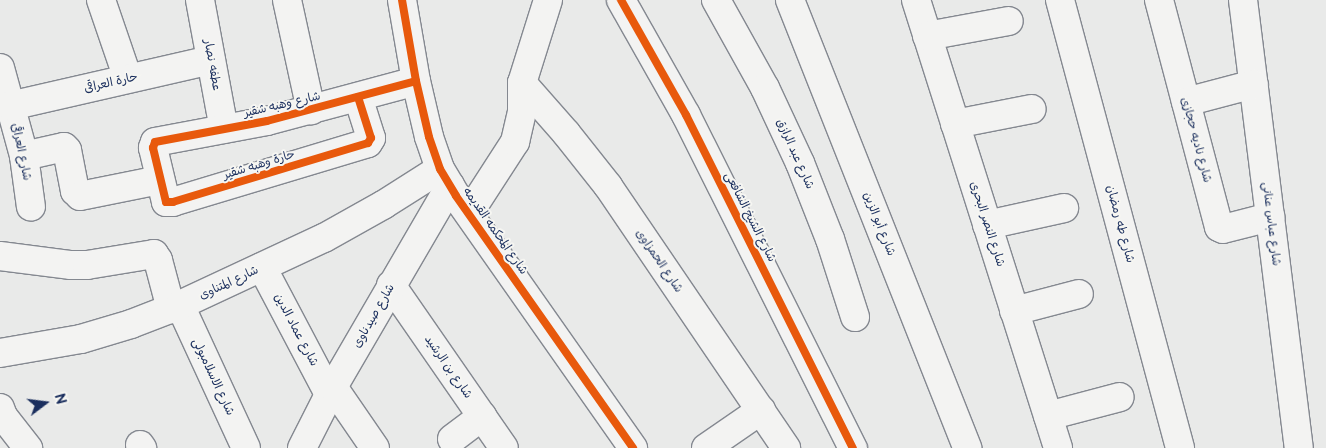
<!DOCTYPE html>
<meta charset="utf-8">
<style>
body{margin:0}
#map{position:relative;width:1326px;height:448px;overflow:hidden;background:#e9eae9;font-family:"Balsamiq Sans","Playpen Sans Arabic",sans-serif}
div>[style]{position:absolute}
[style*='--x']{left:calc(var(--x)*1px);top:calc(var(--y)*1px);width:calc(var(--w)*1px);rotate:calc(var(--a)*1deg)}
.roads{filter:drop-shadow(1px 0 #848890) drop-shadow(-1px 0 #848890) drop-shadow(0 1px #848890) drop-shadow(0 -1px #848890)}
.minor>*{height:28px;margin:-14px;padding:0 14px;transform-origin:14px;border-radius:14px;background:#f3f3f2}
.cycleway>*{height:8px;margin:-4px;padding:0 4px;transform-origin:4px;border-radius:4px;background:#e8590c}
span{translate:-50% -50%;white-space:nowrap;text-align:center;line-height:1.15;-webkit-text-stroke:4px #f6f6f2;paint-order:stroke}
.street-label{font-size:12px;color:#1b2f5e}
.north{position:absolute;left:20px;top:378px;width:50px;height:50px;-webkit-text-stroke:4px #f6f6f2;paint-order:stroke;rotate:75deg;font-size:14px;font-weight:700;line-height:20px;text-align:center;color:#1b2f5e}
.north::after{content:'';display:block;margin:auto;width:18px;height:22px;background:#1b2f5e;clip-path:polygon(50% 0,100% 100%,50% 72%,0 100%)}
</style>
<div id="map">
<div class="roads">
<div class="minor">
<i style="--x:101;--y:0;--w:83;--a:71.1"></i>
<i style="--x:200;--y:0;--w:131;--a:79.5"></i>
<i style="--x:287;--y:0;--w:113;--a:77.7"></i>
<i style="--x:402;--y:0;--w:82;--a:80.2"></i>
<i style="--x:416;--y:81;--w:57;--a:76.9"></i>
<i style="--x:429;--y:137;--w:34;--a:71"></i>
<i style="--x:440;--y:169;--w:31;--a:59"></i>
<i style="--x:456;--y:196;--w:308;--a:54.9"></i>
<i style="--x:621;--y:0;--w:132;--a:60.5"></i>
<i style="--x:686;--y:115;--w:373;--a:63.4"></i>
<i style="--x:716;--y:0;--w:101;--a:60.9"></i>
<i style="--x:765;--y:88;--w:83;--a:65"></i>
<i style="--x:800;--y:163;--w:82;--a:68.5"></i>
<i style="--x:830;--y:239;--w:82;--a:72.2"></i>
<i style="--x:790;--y:0;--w:482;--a:68.4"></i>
<i style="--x:916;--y:0;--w:470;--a:72.4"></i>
<i style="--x:1060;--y:0;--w:464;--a:75"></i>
<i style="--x:1159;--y:0;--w:235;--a:75.2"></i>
<i style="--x:1219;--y:227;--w:4;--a:27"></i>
<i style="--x:1223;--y:229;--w:49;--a:-14.3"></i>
<i style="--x:1243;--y:0;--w:451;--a:82.9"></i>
<i style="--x:927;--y:36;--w:83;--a:-10.4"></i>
<i style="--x:0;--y:68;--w:91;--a:74.7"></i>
<i style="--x:24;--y:156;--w:51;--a:82.2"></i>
<i style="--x:522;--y:83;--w:67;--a:48.7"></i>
<i style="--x:566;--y:133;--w:68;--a:51.6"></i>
<i style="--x:608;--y:186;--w:317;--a:55.8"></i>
<i style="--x:358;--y:97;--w:43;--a:72.4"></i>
<i style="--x:371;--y:138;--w:6;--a:121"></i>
<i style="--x:368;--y:143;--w:204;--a:163.2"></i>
<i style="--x:173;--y:202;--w:7;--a:180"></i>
<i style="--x:166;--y:202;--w:56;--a:-103.5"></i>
<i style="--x:153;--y:148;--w:6;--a:-72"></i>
<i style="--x:155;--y:142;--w:114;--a:-10.6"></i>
<i style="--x:267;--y:121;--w:154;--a:-15"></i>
<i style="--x:1186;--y:102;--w:70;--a:-14.8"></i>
<i style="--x:10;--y:106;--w:206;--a:-12.9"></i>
<i style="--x:955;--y:124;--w:78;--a:-11"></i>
<i style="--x:24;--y:156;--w:41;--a:-12.7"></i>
<i style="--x:64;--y:147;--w:4;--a:45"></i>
<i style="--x:67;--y:150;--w:42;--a:79"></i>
<i style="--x:75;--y:191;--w:7;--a:45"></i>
<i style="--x:80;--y:196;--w:81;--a:-11.4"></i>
<i style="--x:469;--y:213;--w:85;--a:-57.1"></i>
<i style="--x:515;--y:142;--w:32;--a:-77"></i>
<i style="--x:522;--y:111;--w:28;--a:-90"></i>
<i style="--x:522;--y:83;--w:87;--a:-72.6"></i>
<i style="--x:987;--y:225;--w:79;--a:-12.4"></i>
<i style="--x:0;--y:256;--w:72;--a:7.2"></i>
<i style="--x:71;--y:265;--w:16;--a:0"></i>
<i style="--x:87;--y:265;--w:68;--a:-9.3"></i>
<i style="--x:154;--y:254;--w:7;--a:56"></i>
<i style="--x:158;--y:260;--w:51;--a:75.1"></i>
<i style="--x:262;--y:267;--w:144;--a:62.2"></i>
<i style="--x:391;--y:285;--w:198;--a:55.3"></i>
<i style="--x:180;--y:305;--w:157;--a:65.2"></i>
<i style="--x:1014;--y:311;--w:67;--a:-14.7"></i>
<i style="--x:0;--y:353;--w:82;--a:-9.8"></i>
<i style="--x:81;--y:339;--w:52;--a:-16.7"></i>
<i style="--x:131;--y:324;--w:53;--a:-21.2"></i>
<i style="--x:180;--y:305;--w:159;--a:-25"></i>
<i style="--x:324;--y:238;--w:68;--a:-29.2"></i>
<i style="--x:383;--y:205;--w:67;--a:-32.3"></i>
<i style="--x:333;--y:387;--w:74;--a:55.5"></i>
<i style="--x:0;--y:408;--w:9;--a:69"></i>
<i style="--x:3;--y:416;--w:41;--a:52"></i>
<i style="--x:1048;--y:416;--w:74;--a:-14.8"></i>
<i style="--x:452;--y:439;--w:38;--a:-37"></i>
<i style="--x:140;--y:445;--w:4;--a:56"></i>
<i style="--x:302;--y:448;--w:68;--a:-63.1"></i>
<i style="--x:333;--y:387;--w:233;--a:-59.8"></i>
<i style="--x:706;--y:448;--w:67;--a:-34.6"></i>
</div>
</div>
<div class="cycleway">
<i style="--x:402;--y:0;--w:82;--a:80.2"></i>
<i style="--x:416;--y:81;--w:57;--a:76.9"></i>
<i style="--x:429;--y:137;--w:34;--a:71"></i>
<i style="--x:440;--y:169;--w:31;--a:59"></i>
<i style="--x:456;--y:196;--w:308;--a:54.9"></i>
<i style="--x:621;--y:0;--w:132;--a:60.5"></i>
<i style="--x:686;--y:115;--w:373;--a:63.4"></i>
<i style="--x:358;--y:97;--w:43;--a:72.4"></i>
<i style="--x:371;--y:138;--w:6;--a:121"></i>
<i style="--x:368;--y:143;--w:204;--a:163.2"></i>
<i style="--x:173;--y:202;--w:7;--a:180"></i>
<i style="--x:166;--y:202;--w:56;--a:-103.5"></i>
<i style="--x:153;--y:148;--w:6;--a:-72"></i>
<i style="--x:155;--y:142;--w:114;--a:-10.6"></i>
<i style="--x:267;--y:121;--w:154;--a:-15"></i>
</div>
<div class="street-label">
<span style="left:212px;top:65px;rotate:80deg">عطفه نصار</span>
<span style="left:111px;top:83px;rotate:-13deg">حارة العراقى</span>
<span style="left:282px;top:105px;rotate:-13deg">شارع وهبه شقير</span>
<span style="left:1196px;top:140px;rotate:75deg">شارع ناديه حجازى</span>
<span style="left:21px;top:152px;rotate:78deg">شارع العراقى</span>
<span style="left:795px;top:154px;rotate:66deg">شارع عبد الرازق</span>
<span style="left:259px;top:165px;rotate:-17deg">حارة وهبه شقير</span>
<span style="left:750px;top:217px;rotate:63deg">شارع الشيخ الشافعى</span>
<span style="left:879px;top:224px;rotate:68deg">شارع أبو الزين</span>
<span style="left:987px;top:224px;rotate:72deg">شارع النصر البحرى</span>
<span style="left:1120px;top:224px;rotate:75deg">شارع طه رمضان</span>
<span style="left:1271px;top:224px;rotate:83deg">شارع عباس عنانى</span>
<span style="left:495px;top:231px;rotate:55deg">شارع المحكمه القديمه</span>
<span style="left:659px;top:261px;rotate:56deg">شارع الحمزاوى</span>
<span style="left:229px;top:283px;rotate:-25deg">شارع المتناوى</span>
<span style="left:374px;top:316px;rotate:-60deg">شارع صيدناوى</span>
<span style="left:296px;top:330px;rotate:62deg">شارع عماد الدين</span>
<span style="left:448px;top:367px;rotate:55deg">شارع بن الرشيد</span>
<span style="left:213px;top:377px;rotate:65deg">شارع الاسلامبولى</span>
</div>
<div class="north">N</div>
</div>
